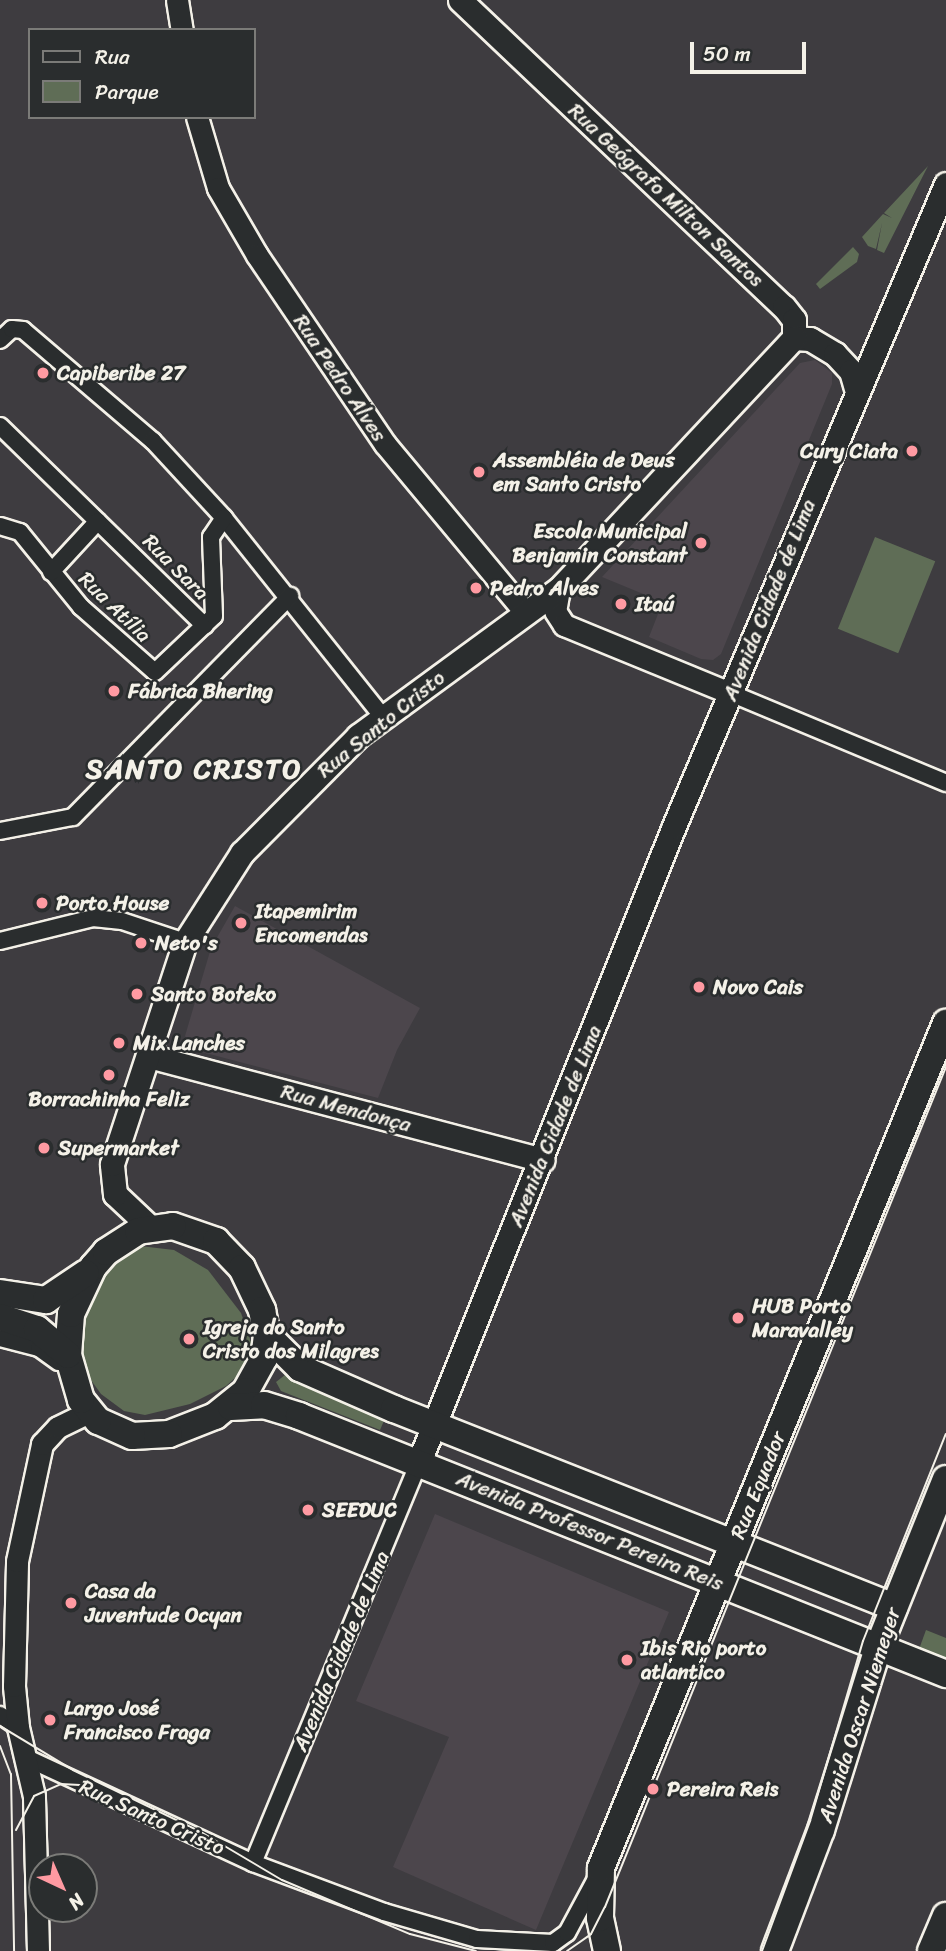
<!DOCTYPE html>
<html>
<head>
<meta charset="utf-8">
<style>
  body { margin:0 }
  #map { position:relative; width:946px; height:1951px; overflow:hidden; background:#3e3c40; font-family:Sriracha,sans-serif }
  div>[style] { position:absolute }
  .built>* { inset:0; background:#4c464c }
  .green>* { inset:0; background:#5f6d56; transform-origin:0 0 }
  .roads { filter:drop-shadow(2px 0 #f4f1e8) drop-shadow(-2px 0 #f4f1e8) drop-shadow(0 2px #f4f1e8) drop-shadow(0 -2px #f4f1e8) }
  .minor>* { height:16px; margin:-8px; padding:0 8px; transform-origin:8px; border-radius:8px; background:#2a2d2e }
  .tertiary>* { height:21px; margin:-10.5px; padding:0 10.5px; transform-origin:10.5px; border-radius:10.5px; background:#2a2d2e }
  .secondary>* { height:23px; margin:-11.5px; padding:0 11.5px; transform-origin:11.5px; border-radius:11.5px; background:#2a2d2e }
  .primary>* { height:26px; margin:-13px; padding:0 13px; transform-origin:13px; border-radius:13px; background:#2a2d2e }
  .tram>* { height:2px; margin:-1px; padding:0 1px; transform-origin:1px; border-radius:1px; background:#f4f1e8 }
  .dots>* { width:19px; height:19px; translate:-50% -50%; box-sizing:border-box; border:4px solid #2a2d2e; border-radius:50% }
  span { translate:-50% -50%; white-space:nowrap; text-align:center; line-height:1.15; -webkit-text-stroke:5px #2a2d2e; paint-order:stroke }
  .street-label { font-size:21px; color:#f4f1e8 }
  .poi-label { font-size:21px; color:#f4f1e8; font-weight:700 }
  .left { translate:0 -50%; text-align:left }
  .right { translate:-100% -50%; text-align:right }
  .district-label { font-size:28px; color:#f4f1e8; font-weight:700; letter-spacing:2px }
  .legend { position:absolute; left:28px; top:28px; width:228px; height:91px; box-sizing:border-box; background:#2a2d2e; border:2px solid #7b7b78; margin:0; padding:9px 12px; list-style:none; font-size:21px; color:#f4f1e8 }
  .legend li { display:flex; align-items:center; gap:14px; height:35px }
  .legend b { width:35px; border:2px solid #7b7b78 }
  .north { position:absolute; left:28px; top:1853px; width:70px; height:70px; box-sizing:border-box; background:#2a2d2e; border:2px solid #7b7b78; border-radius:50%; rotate:136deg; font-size:19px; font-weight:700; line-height:28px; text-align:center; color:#f4f1e8 }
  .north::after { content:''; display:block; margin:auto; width:24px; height:32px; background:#ff9aa2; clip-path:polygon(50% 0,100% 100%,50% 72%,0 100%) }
  .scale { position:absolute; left:690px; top:42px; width:116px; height:32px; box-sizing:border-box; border:4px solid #f4f1e8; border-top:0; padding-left:9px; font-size:21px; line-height:24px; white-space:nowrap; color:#f4f1e8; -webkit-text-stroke:5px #2a2d2e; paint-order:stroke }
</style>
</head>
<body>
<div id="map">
  <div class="built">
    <div style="clip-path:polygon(815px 360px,832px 373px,832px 384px,721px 654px,713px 660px,701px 659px,649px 637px,658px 614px,648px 610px,653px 598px,602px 577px,800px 363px)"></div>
    <div style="clip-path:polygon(235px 906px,420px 1008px,397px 1050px,378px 1098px,194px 1050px,185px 1036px,211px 948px)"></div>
    <div style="clip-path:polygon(435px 1514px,669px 1612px,536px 1930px,393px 1867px,449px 1737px,356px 1701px)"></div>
  </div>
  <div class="green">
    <div style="clip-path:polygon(928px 166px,884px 253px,877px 250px,882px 223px,876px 249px,868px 246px,862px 237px,883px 214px,892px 218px,884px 213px)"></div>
    <div style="clip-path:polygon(853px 247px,859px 254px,857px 262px,820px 289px,816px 284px)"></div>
    <div style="left:875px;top:537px;width:65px;height:99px;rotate:22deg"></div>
    <div style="clip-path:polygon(140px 1246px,174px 1250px,208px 1270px,241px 1313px,252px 1345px,244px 1370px,226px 1386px,190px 1404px,145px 1415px,124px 1411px,101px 1394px,88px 1376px,79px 1344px,85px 1309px,101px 1276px)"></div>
    <div style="clip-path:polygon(285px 1375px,386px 1416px,380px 1430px,281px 1391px,276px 1382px)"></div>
    <div style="clip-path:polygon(926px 1630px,946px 1638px,946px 1663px,918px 1652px)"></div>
  </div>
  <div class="roads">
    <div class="minor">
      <div style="left:0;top:340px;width:16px;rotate:-43deg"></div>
      <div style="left:12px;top:329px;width:11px;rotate:5deg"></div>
      <div style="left:23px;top:330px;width:171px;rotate:40.5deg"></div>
      <div style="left:153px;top:441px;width:105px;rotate:47.3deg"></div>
      <div style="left:224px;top:518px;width:255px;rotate:51.4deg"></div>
      <div style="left:0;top:426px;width:286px;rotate:44.3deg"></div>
      <div style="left:0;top:526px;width:21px;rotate:17deg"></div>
      <div style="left:20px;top:532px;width:97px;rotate:50.9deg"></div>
      <div style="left:81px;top:607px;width:98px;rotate:41.3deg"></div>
      <div style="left:155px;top:672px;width:81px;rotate:-43.5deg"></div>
      <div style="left:214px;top:616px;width:79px;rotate:-92.2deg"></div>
      <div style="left:211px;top:537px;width:23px;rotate:-56deg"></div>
      <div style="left:51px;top:572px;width:69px;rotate:-47.3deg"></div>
      <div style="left:730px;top:693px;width:234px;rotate:22.6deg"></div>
      <div style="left:0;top:831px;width:74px;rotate:-10.9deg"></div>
      <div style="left:73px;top:817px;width:310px;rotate:-45.5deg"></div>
      <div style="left:0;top:941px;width:96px;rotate:-13.9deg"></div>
      <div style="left:93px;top:918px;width:29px;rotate:6deg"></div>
      <div style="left:122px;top:921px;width:66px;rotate:18.4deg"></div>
      <div style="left:0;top:1338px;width:40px;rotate:14.4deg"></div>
      <div style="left:39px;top:1348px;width:24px;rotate:36deg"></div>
      <div style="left:0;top:1715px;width:22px;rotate:34deg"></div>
      <div style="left:27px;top:1758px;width:249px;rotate:24.9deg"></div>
      <div style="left:253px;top:1863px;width:140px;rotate:20.5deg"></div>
      <div style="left:384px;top:1912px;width:97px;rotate:16.2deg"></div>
      <div style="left:477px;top:1939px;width:76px;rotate:3deg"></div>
      <div style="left:553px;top:1943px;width:17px;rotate:-36deg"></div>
      <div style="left:567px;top:1933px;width:61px;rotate:-61.8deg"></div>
      <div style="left:253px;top:1863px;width:434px;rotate:-67.5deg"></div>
    </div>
    <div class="tertiary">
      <div style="left:177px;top:0;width:30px;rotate:81deg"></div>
      <div style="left:197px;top:117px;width:74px;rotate:73.5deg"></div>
      <div style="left:218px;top:188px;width:78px;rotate:59.8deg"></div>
      <div style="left:257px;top:255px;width:228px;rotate:55.9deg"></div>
      <div style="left:385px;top:444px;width:220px;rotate:50.2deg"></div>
      <div style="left:559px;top:589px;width:22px;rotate:100deg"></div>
      <div style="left:555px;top:611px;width:17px;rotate:57deg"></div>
      <div style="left:564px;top:625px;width:179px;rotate:22.3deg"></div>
      <div style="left:38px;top:1951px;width:155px;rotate:-91.5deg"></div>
      <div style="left:34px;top:1796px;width:71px;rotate:-103.1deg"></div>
      <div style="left:18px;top:1727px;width:41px;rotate:-95.6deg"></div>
      <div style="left:14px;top:1686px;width:125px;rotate:-88.6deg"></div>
      <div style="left:17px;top:1561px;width:120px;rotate:-77.9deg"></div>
      <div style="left:42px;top:1444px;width:23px;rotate:-47deg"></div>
      <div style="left:58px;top:1427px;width:34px;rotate:-26deg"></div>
    </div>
    <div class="secondary">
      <div style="left:460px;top:0;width:446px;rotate:43.5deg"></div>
      <div style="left:784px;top:307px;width:16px;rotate:52deg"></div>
      <div style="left:794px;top:320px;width:18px;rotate:90deg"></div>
      <div style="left:794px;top:338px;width:16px;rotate:4deg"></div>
      <div style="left:810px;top:339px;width:29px;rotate:31deg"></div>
      <div style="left:835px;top:354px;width:23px;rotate:47deg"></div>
      <div style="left:851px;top:371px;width:18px;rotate:74deg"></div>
      <div style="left:149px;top:1056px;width:407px;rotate:14.8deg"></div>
      <div style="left:150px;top:1227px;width:48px;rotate:-136.7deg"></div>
      <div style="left:115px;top:1194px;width:30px;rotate:-96deg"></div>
      <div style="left:112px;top:1164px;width:234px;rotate:-71.8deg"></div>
      <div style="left:185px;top:942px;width:106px;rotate:-57.4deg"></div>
      <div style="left:242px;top:853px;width:165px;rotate:-45.2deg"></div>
      <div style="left:358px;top:736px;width:249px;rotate:-36.2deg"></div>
      <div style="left:559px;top:589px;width:344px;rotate:-46.9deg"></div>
      <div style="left:419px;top:1462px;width:685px;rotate:-68.15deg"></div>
      <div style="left:674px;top:826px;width:697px;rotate:-67.04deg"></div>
    </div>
    <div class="primary">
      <div style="left:173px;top:1226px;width:46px;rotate:19.2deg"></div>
      <div style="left:216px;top:1241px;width:37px;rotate:46deg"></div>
      <div style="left:242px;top:1268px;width:47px;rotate:64.5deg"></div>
      <div style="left:262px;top:1310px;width:25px;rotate:79deg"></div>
      <div style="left:267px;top:1335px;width:23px;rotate:97deg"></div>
      <div style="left:264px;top:1358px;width:38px;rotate:119deg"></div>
      <div style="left:246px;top:1391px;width:40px;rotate:141deg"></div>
      <div style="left:215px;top:1416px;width:49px;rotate:158.6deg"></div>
      <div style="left:169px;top:1434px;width:37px;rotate:177deg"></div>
      <div style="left:132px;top:1436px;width:37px;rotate:-156deg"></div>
      <div style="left:98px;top:1421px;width:27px;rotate:-129deg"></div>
      <div style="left:81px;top:1400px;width:47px;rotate:-106.1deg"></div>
      <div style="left:68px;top:1355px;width:41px;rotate:-85.8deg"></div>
      <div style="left:71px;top:1314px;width:52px;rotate:-64.9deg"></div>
      <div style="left:93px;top:1267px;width:20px;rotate:-49deg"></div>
      <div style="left:106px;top:1252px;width:38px;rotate:-33deg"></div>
      <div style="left:138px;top:1231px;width:35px;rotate:-8deg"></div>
      <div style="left:0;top:1293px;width:47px;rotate:8.7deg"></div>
      <div style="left:46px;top:1300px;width:48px;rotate:-34deg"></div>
      <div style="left:0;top:1317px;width:39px;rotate:18deg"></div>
      <div style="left:37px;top:1329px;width:40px;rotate:40deg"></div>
      <div style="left:267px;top:1335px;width:47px;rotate:45deg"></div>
      <div style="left:300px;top:1368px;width:103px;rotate:23.6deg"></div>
      <div style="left:394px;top:1409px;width:538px;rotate:21.6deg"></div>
      <div style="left:231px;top:1407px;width:33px;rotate:-3deg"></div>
      <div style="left:264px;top:1405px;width:37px;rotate:17deg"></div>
      <div style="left:299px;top:1416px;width:697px;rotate:21.74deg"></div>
      <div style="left:607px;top:1951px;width:34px;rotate:-102deg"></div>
      <div style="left:600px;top:1918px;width:50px;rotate:-88.9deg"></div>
      <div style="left:601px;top:1868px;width:913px;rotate:-67.79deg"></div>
      <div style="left:775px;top:1951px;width:129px;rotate:-69.2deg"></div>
      <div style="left:821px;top:1830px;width:191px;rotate:-72.6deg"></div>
      <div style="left:878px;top:1648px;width:182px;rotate:-68.1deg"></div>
      <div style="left:931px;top:1951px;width:38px;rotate:-67deg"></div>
    </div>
  </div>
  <div class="tram">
    <div style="left:0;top:1726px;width:85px;rotate:31.1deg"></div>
    <div style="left:73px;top:1770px;width:142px;rotate:25.8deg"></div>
    <div style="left:201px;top:1832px;width:94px;rotate:30.7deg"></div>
    <div style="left:282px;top:1880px;width:139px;rotate:22.9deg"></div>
    <div style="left:410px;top:1934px;width:68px;rotate:14.4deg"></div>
    <div style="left:0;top:1746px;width:30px;rotate:69deg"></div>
    <div style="left:11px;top:1774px;width:177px;rotate:89deg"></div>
    <div style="left:16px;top:1830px;width:38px;rotate:-62deg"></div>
    <div style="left:34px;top:1796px;width:30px;rotate:-24deg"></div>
    <div style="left:61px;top:1784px;width:33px;rotate:3deg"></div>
    <div style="left:567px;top:1951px;width:29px;rotate:-35deg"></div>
    <div style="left:591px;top:1934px;width:30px;rotate:-63deg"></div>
    <div style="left:605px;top:1907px;width:907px;rotate:-67.91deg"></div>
    <div style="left:762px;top:1951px;width:139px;rotate:-69.7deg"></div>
    <div style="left:810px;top:1821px;width:188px;rotate:-73.6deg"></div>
    <div style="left:863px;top:1641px;width:223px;rotate:-68.2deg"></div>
  </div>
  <div class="dots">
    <div style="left:43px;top:373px;background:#ff9aa2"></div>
    <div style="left:912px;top:451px;background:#ff9aa2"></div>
    <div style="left:479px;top:472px;background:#ff9aa2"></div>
    <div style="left:701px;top:543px;background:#ff9aa2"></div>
    <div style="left:476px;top:588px;background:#ff9aa2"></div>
    <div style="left:621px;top:604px;background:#ff9aa2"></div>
    <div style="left:114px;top:691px;background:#ff9aa2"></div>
    <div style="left:42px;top:903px;background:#ff9aa2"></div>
    <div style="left:241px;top:923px;background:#ff9aa2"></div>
    <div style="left:141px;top:943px;background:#ff9aa2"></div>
    <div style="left:699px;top:987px;background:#ff9aa2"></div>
    <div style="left:137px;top:994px;background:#ff9aa2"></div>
    <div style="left:119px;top:1043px;background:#ff9aa2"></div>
    <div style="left:109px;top:1075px;background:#ff9aa2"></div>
    <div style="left:44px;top:1148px;background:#ff9aa2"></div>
    <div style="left:738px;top:1318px;background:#ff9aa2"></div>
    <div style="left:189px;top:1339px;background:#ff9aa2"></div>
    <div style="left:308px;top:1510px;background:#ff9aa2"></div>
    <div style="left:71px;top:1603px;background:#ff9aa2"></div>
    <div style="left:627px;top:1660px;background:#ff9aa2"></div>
    <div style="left:50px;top:1720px;background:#ff9aa2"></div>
    <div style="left:653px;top:1789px;background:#ff9aa2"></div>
  </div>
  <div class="street-label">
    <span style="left:666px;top:195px;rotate:43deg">Rua Geógrafo Milton Santos</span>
    <span style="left:340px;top:378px;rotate:56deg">Rua Pedro Alves</span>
    <span style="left:176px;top:567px;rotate:45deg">Rua Sara</span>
    <span style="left:769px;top:600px;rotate:-68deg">Avenida Cidade de Lima</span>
    <span style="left:115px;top:607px;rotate:44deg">Rua Atília</span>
    <span style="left:381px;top:724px;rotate:-39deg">Rua Santo Cristo</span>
    <span style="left:346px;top:1108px;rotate:15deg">Rua Mendonça</span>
    <span style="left:555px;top:1126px;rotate:-68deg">Avenida Cidade de Lima</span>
    <span style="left:758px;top:1485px;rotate:-68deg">Rua Equador</span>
    <span style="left:590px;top:1531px;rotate:22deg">Avenida Professor Pereira Reis</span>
    <span style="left:341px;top:1651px;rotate:-67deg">Avenida Cidade de Lima</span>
    <span style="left:859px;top:1715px;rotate:-72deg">Avenida Oscar Niemeyer</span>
    <span style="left:152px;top:1817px;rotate:24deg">Rua Santo Cristo</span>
  </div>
  <div class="poi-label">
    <span class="left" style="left:57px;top:373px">Capiberibe 27</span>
    <span class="right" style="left:898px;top:451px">Cury Ciata</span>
    <span class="left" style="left:493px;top:472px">Assembléia de Deus<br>em Santo Cristo</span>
    <span class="right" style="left:687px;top:543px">Escola Municipal<br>Benjamin Constant</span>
    <span class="left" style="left:490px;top:588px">Pedro Alves</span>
    <span class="left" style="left:635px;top:604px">Itaú</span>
    <span class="left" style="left:128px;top:691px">Fábrica Bhering</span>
    <span class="left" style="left:56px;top:903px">Porto House</span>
    <span class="left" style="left:255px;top:923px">Itapemirim<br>Encomendas</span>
    <span class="left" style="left:155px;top:943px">Neto's</span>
    <span class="left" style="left:713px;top:987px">Novo Cais</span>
    <span class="left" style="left:151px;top:994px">Santo Boteko</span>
    <span class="left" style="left:133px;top:1043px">Mix Lanches</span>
    <span style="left:109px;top:1099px">Borrachinha Feliz</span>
    <span class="left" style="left:58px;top:1148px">Supermarket</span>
    <span class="left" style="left:752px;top:1318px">HUB Porto<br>Maravalley</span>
    <span class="left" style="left:203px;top:1339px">Igreja do Santo<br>Cristo dos Milagres</span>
    <span class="left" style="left:322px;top:1510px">SEEDUC</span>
    <span class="left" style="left:85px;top:1603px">Casa da<br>Juventude Ocyan</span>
    <span class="left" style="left:641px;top:1660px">Ibis Rio porto<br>atlantico</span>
    <span class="left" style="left:64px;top:1720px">Largo José<br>Francisco Fraga</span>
    <span class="left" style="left:667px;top:1789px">Pereira Reis</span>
  </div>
  <div class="district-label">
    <span style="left:194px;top:769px">SANTO CRISTO</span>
  </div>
  <ul class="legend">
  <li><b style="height:9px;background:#2a2d2e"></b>Rua</li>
  <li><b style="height:19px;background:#5f6d56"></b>Parque</li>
  </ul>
  <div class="north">N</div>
  <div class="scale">50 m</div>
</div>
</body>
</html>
